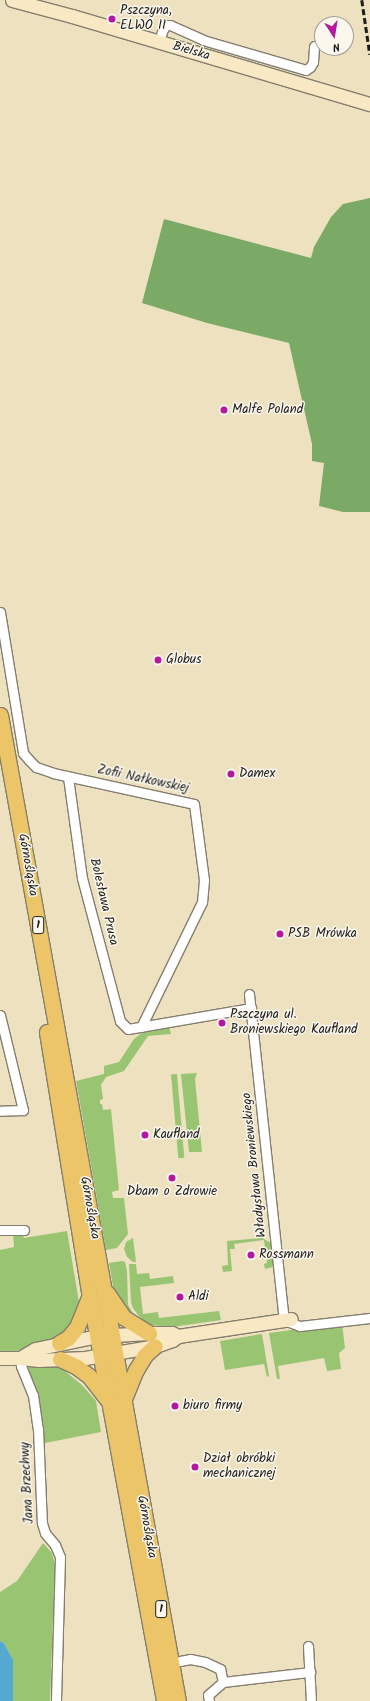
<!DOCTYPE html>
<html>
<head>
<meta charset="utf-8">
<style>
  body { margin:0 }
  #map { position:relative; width:370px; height:1701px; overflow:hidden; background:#ede1c0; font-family:Kalam,sans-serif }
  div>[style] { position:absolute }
  .green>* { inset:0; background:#99c573; transform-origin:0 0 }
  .forest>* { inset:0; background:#7aaa65 }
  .water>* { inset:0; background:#53a9cf }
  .roads { filter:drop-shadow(1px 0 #847e6e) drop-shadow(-1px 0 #847e6e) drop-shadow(0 1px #847e6e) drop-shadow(0 -1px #847e6e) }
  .street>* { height:9px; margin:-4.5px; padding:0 4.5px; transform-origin:4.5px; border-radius:4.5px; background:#fff }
  .secondary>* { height:13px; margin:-6.5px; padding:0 6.5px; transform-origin:6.5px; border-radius:6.5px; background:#f8e8c3 }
  .primary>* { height:15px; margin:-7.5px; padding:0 7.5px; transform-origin:7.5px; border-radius:7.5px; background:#edc569 }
  .rail>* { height:2.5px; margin-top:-1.25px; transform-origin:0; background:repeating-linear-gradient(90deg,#1c1c1c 0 6px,transparent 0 9px) }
  .dots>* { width:11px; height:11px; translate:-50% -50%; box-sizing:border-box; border:2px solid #fbf7ec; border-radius:50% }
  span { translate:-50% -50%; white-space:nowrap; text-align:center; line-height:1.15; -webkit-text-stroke:3px #fbf7ec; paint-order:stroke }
  .shield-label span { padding:1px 3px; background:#fbf7ec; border:1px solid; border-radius:3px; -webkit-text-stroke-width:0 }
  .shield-label { font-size:12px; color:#1c1c1c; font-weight:700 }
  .poi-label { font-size:13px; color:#1c1c1c }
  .left { translate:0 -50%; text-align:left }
  .street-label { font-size:13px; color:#1c1c1c }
  .north { position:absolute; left:314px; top:16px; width:40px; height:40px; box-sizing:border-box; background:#fbf7ec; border:1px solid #a29f99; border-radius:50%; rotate:168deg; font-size:11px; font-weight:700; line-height:16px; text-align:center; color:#1c1c1c }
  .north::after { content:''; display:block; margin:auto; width:14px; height:18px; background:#b5179e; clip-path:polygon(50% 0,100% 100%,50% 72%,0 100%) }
</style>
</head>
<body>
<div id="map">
  <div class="green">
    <div style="clip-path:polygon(169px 1026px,171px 1034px,148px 1036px,124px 1071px,106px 1077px,101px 1085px,103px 1099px,100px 1100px,100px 1104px,102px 1104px,103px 1110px,111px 1109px,119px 1190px,112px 1192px,113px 1198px,124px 1198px,128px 1234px,117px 1248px,106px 1250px,76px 1081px,104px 1074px,104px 1066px,119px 1062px,134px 1039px,145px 1030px)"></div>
    <div style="clip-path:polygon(197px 1073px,195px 1079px,202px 1152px,189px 1152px,181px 1074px)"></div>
    <div style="left:177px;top:1074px;width:84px;height:6px;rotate:85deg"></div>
    <div style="clip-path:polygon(67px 1231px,79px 1302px,79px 1311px,70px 1327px,55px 1339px,13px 1352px,0 1352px,0 1250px,14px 1247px,13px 1233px,22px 1234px,24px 1238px)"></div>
    <div style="clip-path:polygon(133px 1238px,136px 1262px,133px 1262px,127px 1257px,124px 1249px,126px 1242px)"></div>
    <div style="clip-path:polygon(262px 1238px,271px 1243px,273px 1267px,265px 1269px,264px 1264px,267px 1263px,264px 1240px,234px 1244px,235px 1249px,230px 1249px,232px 1271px,223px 1272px,222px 1266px,228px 1265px,227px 1241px)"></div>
    <div style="clip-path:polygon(122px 1261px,125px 1262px,127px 1271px,128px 1305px,134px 1315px,130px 1318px,114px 1292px,109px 1263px)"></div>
    <div style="clip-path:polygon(129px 1264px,136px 1264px,137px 1274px,149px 1273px,150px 1279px,173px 1276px,174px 1283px,140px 1287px,143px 1314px,158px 1312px,159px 1318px,219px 1311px,221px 1320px,172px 1327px,149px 1325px,138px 1315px,133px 1308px,131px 1302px)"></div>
    <div style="clip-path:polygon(342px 1323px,345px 1348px,339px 1353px,341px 1369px,327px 1371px,324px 1358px,278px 1366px,280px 1379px,277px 1379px,269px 1333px)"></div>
    <div style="clip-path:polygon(262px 1334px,269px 1376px,267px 1377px,264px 1364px,225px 1370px,220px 1341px)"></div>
    <div style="clip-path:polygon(26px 1367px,60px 1367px,82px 1385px,96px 1401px,101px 1432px,45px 1443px,39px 1409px)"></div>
    <div style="clip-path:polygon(43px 1543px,52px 1553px,55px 1565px,50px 1701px,13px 1701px,13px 1660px,4px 1643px,0 1641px,0 1592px,17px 1581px)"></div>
  </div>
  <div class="forest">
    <div style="clip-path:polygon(370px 198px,370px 512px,343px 512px,319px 506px,324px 463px,312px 461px,312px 444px,289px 343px,207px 323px,142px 303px,164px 219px,311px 258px,314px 247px,331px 217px,343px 204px)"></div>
  </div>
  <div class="water">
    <div style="clip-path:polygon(0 1641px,4px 1643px,13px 1660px,13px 1701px,0 1701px)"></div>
  </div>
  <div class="roads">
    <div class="street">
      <div style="left:158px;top:43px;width:15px;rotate:-70deg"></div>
      <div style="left:163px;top:29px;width:5px;rotate:-53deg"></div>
      <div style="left:166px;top:25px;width:4px"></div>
      <div style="left:170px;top:25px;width:36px;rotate:24deg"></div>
      <div style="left:203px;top:40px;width:107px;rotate:16.2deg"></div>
      <div style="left:306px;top:70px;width:5px;rotate:-37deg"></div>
      <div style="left:310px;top:67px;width:6px;rotate:-59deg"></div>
      <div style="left:313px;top:62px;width:16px;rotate:-86deg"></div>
      <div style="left:0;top:612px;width:143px;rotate:80.7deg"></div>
      <div style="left:23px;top:753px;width:9px;rotate:49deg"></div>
      <div style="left:29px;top:760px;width:10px;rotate:45deg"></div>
      <div style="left:36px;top:767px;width:18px;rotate:19deg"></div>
      <div style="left:53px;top:773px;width:144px;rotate:12.4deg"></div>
      <div style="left:194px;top:804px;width:77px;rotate:82.5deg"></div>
      <div style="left:204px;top:880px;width:22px;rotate:95deg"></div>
      <div style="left:202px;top:902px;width:139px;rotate:116deg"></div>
      <div style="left:68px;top:777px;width:102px;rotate:82.1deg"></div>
      <div style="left:82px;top:878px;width:148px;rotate:75.1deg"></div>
      <div style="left:120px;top:1021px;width:11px;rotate:45deg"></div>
      <div style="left:128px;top:1029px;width:125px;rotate:-9.7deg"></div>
      <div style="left:249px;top:994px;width:328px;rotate:83.9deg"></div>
      <div style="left:284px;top:1320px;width:17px;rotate:21deg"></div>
      <div style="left:300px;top:1326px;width:70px;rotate:-6.5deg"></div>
      <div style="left:0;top:1015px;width:98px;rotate:76.4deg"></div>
      <div style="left:23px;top:1110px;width:23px;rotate:178deg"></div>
      <div style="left:0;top:1230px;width:24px"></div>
      <div style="left:20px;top:1358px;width:8px;rotate:83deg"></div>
      <div style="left:21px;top:1366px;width:31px;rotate:68deg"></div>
      <div style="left:33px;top:1395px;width:34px;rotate:82deg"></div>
      <div style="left:38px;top:1429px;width:94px;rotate:87.6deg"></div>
      <div style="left:42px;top:1523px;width:10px;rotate:73deg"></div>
      <div style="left:45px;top:1533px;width:16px;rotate:50deg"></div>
      <div style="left:55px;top:1545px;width:13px;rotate:67deg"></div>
      <div style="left:60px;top:1557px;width:144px;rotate:91.6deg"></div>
      <div style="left:308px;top:1646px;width:55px;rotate:86.9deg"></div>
      <div style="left:180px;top:1661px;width:10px;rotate:-11deg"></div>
      <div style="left:190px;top:1659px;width:15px;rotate:11deg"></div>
      <div style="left:205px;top:1662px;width:17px;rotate:25deg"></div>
      <div style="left:220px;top:1669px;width:13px;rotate:77deg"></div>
      <div style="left:209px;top:1701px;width:6px;rotate:-99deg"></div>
      <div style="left:208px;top:1695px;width:20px;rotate:-41deg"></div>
      <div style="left:223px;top:1682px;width:88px;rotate:-6.6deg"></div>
    </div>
    <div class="secondary">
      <div style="left:12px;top:0;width:62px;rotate:14.9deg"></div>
      <div style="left:72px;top:16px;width:311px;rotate:16.5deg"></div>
      <div style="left:0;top:1358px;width:20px"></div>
      <div style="left:20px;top:1358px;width:19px;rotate:6deg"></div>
      <div style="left:39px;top:1360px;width:46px;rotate:-2.5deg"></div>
      <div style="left:85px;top:1358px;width:71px;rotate:-9.7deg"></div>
      <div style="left:155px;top:1346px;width:18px;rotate:-19deg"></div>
      <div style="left:172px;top:1340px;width:7px;rotate:-34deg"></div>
      <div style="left:178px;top:1336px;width:114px;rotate:-8.6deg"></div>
      <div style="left:20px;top:1358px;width:17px;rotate:-31deg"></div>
      <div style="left:35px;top:1349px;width:63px;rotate:-11.8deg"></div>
      <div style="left:97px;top:1336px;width:52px;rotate:-3.3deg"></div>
      <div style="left:149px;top:1333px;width:23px"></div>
      <div style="left:172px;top:1333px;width:7px;rotate:27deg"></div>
    </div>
    <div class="primary">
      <div style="left:0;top:715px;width:1002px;rotate:79.77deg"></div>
      <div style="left:47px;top:1032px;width:268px;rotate:80.8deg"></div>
      <div style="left:90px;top:1297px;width:411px;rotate:79.6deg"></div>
      <div style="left:107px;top:1293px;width:29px;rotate:56deg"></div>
      <div style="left:123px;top:1317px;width:31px;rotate:32deg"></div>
      <div style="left:59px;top:1343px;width:10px;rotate:-29deg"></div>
      <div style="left:68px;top:1338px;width:14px;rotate:-51deg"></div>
      <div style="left:77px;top:1327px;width:31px;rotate:-68deg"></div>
      <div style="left:60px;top:1359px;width:19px;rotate:25deg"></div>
      <div style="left:77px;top:1367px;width:15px;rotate:37deg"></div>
      <div style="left:89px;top:1376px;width:29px;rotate:52deg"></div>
      <div style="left:124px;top:1399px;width:31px;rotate:-68deg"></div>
      <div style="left:136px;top:1370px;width:17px;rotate:-59deg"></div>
      <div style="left:145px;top:1355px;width:13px;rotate:-42deg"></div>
    </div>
  </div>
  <div class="rail">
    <div style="left:362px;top:0;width:55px;rotate:81.6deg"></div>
  </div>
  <div class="dots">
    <div style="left:112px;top:19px;background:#b5179e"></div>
    <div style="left:224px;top:410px;background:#b5179e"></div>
    <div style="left:158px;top:660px;background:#b5179e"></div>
    <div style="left:231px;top:774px;background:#b5179e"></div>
    <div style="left:280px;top:934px;background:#b5179e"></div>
    <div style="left:222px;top:1023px;background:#b5179e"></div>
    <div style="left:145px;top:1135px;background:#b5179e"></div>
    <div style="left:172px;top:1178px;background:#b5179e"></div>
    <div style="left:251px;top:1255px;background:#b5179e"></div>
    <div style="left:180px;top:1297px;background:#b5179e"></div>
    <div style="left:175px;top:1406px;background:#b5179e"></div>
    <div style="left:195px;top:1467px;background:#b5179e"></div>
  </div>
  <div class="shield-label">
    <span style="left:38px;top:925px">1</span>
    <span style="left:161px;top:1609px">1</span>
  </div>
  <div class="poi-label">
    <span class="left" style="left:120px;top:19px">Pszczyna,<br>ELWO II</span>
    <span class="left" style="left:232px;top:410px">Malfe Poland</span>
    <span class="left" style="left:166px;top:660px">Globus</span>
    <span class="left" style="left:239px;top:774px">Damex</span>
    <span class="left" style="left:288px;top:934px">PSB Mrówka</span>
    <span class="left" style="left:230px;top:1023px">Pszczyna ul.<br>Broniewskiego Kaufland</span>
    <span class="left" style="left:153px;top:1135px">Kaufland</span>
    <span style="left:172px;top:1192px">Dbam o Zdrowie</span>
    <span class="left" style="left:259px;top:1255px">Rossmann</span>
    <span class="left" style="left:188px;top:1297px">Aldi</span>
    <span class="left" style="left:183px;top:1406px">biuro firmy</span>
    <span class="left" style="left:203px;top:1467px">Dział obróbki<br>mechanicznej</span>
  </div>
  <div class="street-label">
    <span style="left:191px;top:52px;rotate:16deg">Bielska</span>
    <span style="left:143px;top:780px;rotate:12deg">Zofii Nałkowskiej</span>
    <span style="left:27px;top:865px;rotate:80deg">Górnośląska</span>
    <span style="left:103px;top:902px;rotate:77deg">Bolesława Prusa</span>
    <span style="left:255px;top:1165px;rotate:-96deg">Władysława Broniewskiego</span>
    <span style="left:89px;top:1208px;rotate:80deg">Górnośląska</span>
    <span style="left:28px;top:1483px;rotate:-93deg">Jana Brzechwy</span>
    <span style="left:146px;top:1527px;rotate:80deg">Górnośląska</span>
  </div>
  <div class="north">N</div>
</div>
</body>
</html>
